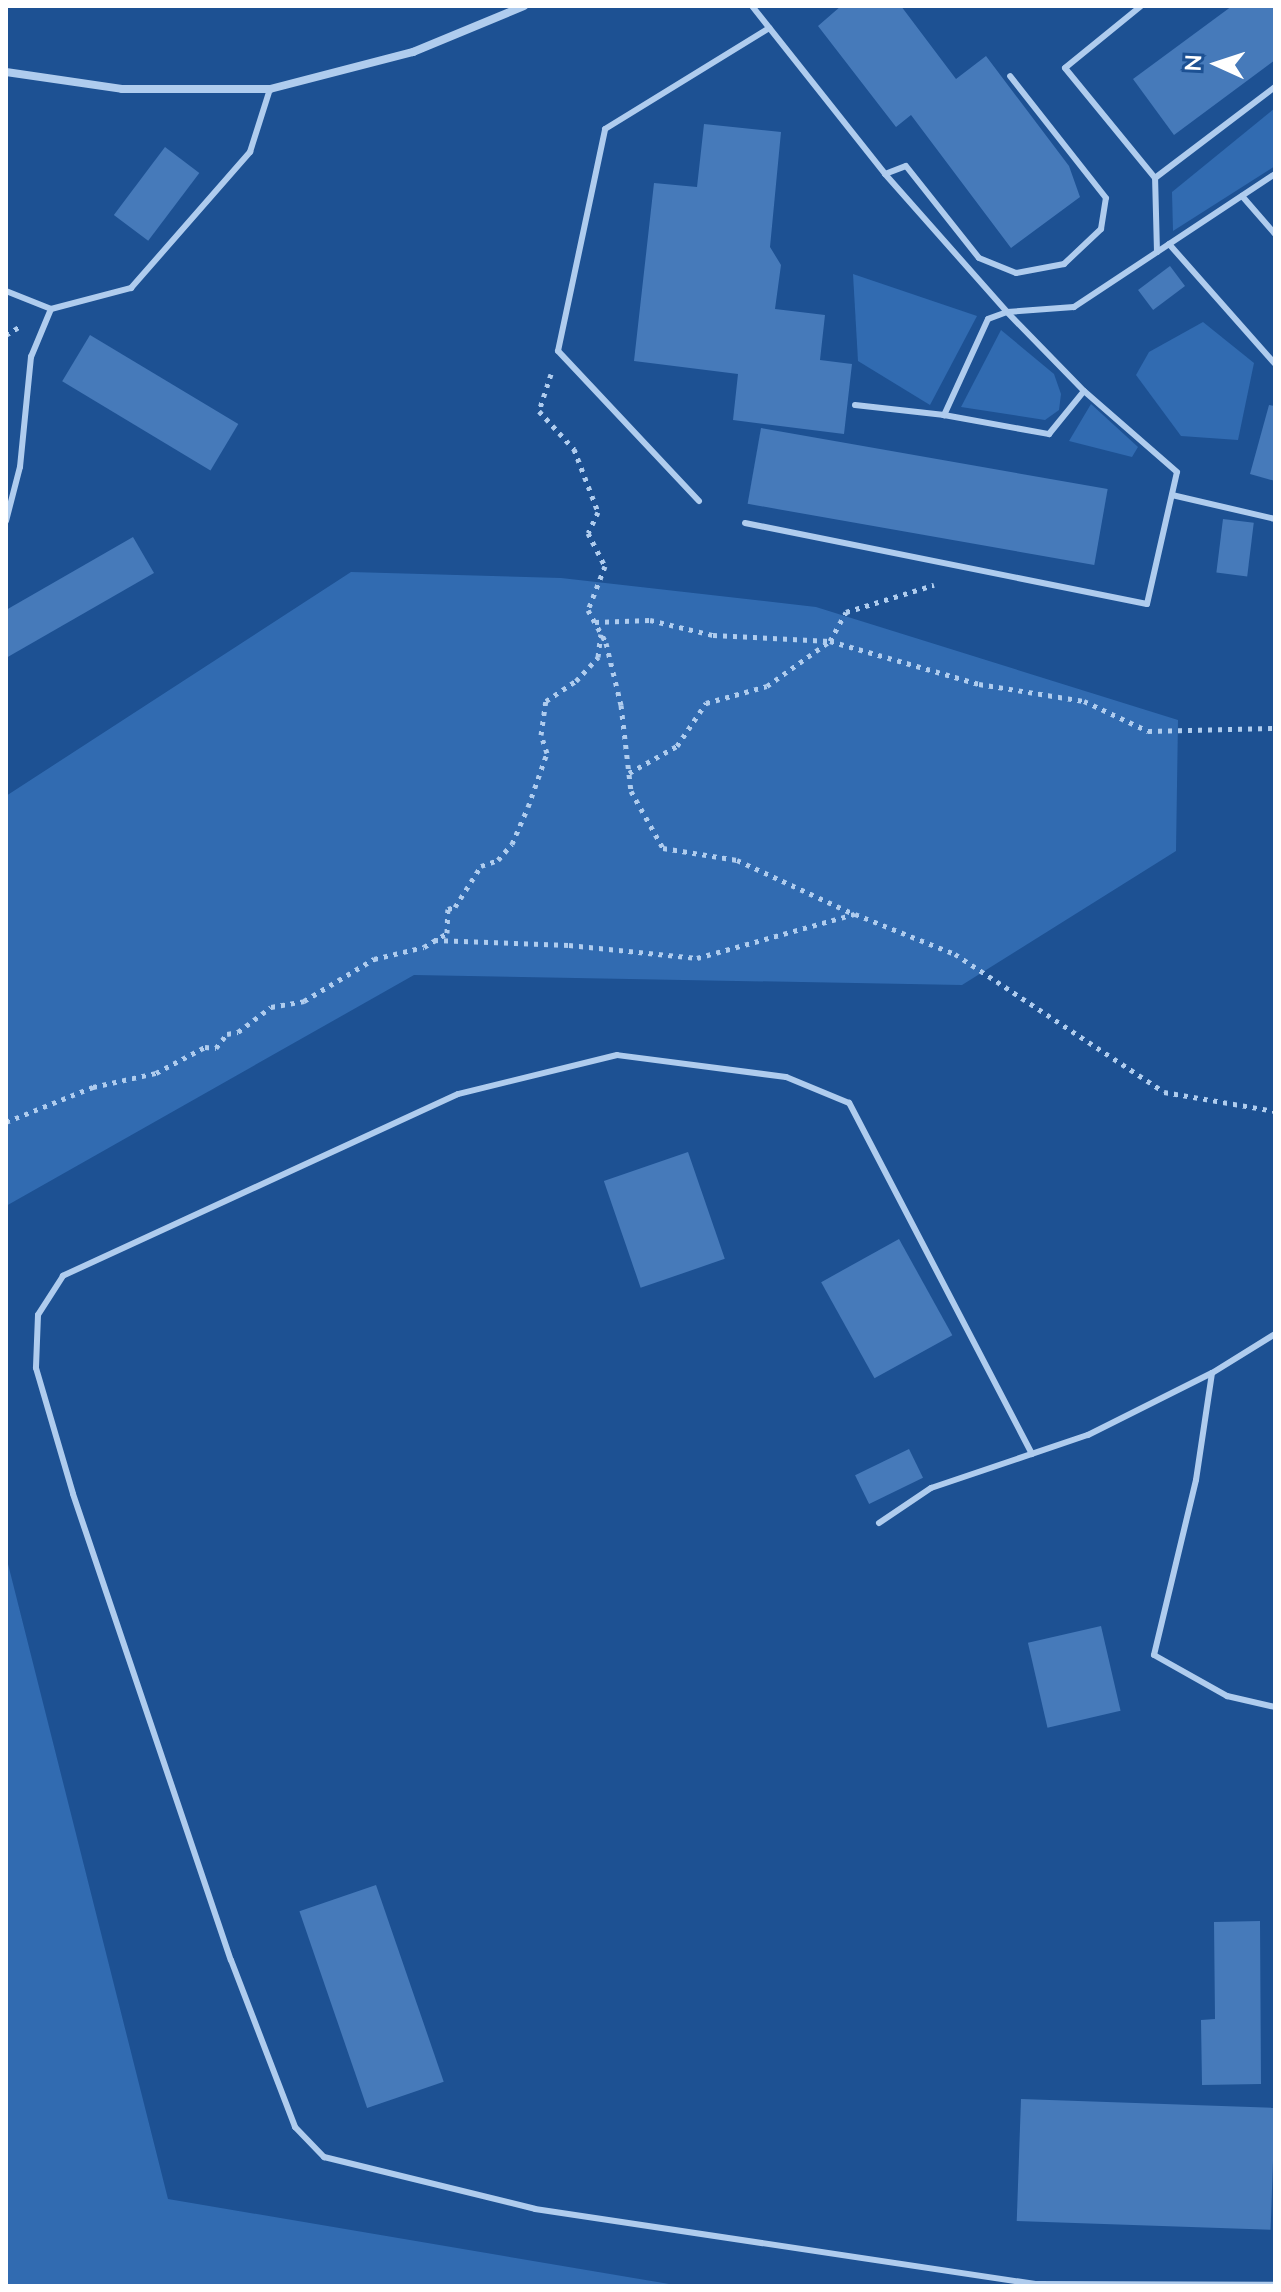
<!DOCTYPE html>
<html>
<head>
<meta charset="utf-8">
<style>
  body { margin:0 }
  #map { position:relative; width:1281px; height:2292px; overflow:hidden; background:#1d5193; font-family:Lato,sans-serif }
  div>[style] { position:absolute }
  .green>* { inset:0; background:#316bb1 }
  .building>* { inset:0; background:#467aba; transform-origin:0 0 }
  .path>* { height:5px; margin-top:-2.5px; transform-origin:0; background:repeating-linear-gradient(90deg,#afccee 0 4px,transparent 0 10px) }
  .service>* { height:6px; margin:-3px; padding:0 3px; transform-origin:3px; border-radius:3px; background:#afccee }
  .minor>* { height:8px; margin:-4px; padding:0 4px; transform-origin:4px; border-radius:4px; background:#afccee }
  span { translate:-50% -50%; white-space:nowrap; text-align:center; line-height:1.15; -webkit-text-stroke:6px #1d5193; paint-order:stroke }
  .frame { position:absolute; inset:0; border:8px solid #fff; pointer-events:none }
  .north { position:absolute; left:1177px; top:24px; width:80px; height:80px; -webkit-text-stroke:6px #1d5193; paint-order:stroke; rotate:273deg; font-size:22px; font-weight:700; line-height:32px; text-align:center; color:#fff }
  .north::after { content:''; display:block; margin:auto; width:28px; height:36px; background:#fff; clip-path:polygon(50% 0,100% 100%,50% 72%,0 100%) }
</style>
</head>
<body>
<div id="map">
  <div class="green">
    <div style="clip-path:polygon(1275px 108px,1275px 166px,1173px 231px,1172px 192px)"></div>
    <div style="clip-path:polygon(853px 274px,977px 316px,930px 405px,858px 361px)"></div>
    <div style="clip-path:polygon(1203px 322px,1254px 363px,1238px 440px,1181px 436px,1136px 375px,1149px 352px)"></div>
    <div style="clip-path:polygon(1001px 330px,1054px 374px,1061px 394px,1059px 410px,1045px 420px,961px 407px)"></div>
    <div style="clip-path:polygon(1091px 404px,1138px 447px,1132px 457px,1069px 441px)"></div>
    <div style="clip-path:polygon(351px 572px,561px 578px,816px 607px,1178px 720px,1176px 851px,962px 985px,414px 975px,6px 1206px,6px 796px)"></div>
    <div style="clip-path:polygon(6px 1556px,168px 2199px,681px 2286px,6px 2286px)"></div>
  </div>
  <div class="building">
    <div style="clip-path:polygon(841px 6px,901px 6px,956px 79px,986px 56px,1069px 166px,1080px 197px,1011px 248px,911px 115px,896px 127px,818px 26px)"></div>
    <div style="clip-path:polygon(1232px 6px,1275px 6px,1275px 60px,1174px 135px,1133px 79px)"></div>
    <div style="clip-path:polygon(704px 124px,781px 132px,770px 247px,781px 265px,775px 309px,825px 315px,820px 360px,852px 364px,844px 434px,733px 420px,738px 374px,634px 361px,654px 183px,697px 187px)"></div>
    <div style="left:165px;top:147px;width:43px;height:85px;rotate:37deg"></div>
    <div style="left:1170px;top:266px;width:25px;height:40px;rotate:53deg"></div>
    <div style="left:90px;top:335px;width:173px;height:54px;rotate:31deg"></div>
    <div style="clip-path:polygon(1269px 405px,1275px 406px,1275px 481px,1250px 474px)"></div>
    <div style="left:761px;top:428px;width:352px;height:77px;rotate:10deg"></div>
    <div style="left:1223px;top:519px;width:31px;height:54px;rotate:7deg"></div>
    <div style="clip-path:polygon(133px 537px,154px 573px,6px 658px,6px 610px)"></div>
    <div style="left:688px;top:1152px;width:113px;height:89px;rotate:71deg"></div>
    <div style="left:899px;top:1239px;width:110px;height:89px;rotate:61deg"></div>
    <div style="left:909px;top:1449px;width:32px;height:60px;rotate:64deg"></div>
    <div style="left:1101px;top:1626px;width:87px;height:75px;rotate:77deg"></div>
    <div style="left:376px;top:1885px;width:208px;height:81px;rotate:71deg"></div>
    <div style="clip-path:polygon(1260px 1921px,1261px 2084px,1202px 2085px,1201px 2020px,1215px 2019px,1214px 1922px)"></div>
    <div style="left:1021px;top:2099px;width:254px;height:122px;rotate:2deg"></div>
  </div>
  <div class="path">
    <div style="left:6px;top:335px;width:15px;rotate:-32deg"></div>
    <div style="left:551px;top:374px;width:39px;rotate:108deg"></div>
    <div style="left:539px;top:411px;width:52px;rotate:47.4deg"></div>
    <div style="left:574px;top:449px;width:67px;rotate:69.1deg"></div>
    <div style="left:598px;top:512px;width:23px;rotate:115deg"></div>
    <div style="left:588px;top:533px;width:37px;rotate:63deg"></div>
    <div style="left:605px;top:566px;width:47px;rotate:111.1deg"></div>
    <div style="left:588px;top:610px;width:38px;rotate:61deg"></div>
    <div style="left:606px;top:643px;width:64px;rotate:76.4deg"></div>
    <div style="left:621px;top:705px;width:87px;rotate:83.4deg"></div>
    <div style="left:631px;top:791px;width:65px;rotate:60.7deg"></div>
    <div style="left:663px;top:848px;width:75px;rotate:9.2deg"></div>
    <div style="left:737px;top:860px;width:129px;rotate:24.8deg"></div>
    <div style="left:595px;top:622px;width:55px;rotate:-2.1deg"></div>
    <div style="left:650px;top:620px;width:65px;rotate:13.4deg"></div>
    <div style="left:713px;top:635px;width:117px;rotate:2.9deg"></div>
    <div style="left:830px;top:641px;width:33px;rotate:-61deg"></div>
    <div style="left:846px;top:612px;width:92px;rotate:-17.1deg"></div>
    <div style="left:629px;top:773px;width:55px;rotate:-29.4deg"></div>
    <div style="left:677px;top:746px;width:52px;rotate:-56deg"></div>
    <div style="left:706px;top:703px;width:63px;rotate:-15.6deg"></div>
    <div style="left:767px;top:686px;width:77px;rotate:-35.5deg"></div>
    <div style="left:830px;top:641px;width:155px;rotate:16.1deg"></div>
    <div style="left:979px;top:684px;width:106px;rotate:9.2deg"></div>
    <div style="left:1084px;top:701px;width:71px;rotate:25.1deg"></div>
    <div style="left:1148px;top:731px;width:127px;rotate:-1.4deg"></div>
    <div style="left:434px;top:940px;width:135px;rotate:2.1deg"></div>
    <div style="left:569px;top:945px;width:129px;rotate:5.8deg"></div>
    <div style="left:697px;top:958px;width:164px;rotate:-15.6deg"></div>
    <div style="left:855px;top:914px;width:108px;rotate:21.8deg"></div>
    <div style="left:955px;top:954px;width:250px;rotate:33.4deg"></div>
    <div style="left:1164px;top:1092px;width:113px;rotate:9.7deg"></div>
    <div style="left:6px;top:1122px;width:94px;rotate:-21.9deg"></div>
    <div style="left:93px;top:1087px;width:65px;rotate:-12.5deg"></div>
    <div style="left:156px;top:1073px;width:55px;rotate:-28deg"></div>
    <div style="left:205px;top:1047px;width:11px;rotate:5deg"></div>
    <div style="left:216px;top:1048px;width:18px;rotate:-52deg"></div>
    <div style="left:227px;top:1034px;width:11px;rotate:-10deg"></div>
    <div style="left:238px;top:1032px;width:41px;rotate:-37.1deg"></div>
    <div style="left:271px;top:1007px;width:34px;rotate:-10deg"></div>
    <div style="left:304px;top:1001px;width:82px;rotate:-31deg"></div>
    <div style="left:374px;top:959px;width:51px;rotate:-13.5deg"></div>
    <div style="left:424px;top:947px;width:27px;rotate:-31deg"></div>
    <div style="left:447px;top:933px;width:24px;rotate:-88deg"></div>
    <div style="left:448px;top:909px;width:7px;rotate:-16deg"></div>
    <div style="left:455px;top:907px;width:49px;rotate:-57.6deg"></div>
    <div style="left:481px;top:866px;width:18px;rotate:-19deg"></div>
    <div style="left:498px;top:860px;width:21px;rotate:-49deg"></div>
    <div style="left:512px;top:844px;width:40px;rotate:-66.6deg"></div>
    <div style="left:528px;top:807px;width:57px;rotate:-70.6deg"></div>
    <div style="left:547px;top:753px;width:19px;rotate:-108deg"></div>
    <div style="left:541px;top:735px;width:34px;rotate:-82deg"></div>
    <div style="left:546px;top:701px;width:36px;rotate:-34deg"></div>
    <div style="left:576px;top:681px;width:33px;rotate:-47deg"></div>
    <div style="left:598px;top:657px;width:23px;rotate:-83deg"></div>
  </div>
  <div class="service">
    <div style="left:752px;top:6px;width:214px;rotate:51.6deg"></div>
    <div style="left:885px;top:174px;width:184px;rotate:48.5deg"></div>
    <div style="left:1007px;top:312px;width:67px;rotate:-4.3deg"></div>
    <div style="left:1074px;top:307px;width:241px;rotate:-33.5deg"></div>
    <div style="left:1141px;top:6px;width:98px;rotate:140.8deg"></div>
    <div style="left:1065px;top:68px;width:142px;rotate:50.7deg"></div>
    <div style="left:885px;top:174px;width:22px;rotate:-21deg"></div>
    <div style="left:906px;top:166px;width:117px;rotate:51.6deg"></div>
    <div style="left:979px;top:258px;width:40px;rotate:22deg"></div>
    <div style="left:1016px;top:273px;width:49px;rotate:-10.6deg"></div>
    <div style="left:1064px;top:264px;width:51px;rotate:-43.4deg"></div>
    <div style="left:1101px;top:229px;width:31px;rotate:-81deg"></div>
    <div style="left:1106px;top:198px;width:155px;rotate:-128.2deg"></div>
    <div style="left:1242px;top:196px;width:50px;rotate:49deg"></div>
    <div style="left:1169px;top:244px;width:160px;rotate:48.5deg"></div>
    <div style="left:1157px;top:252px;width:74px;rotate:-91.5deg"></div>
    <div style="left:1155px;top:178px;width:151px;rotate:-37.2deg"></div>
    <div style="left:6px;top:291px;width:48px;rotate:21.8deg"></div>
    <div style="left:855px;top:405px;width:90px;rotate:6.4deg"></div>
    <div style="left:1172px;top:495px;width:106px;rotate:13.1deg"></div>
    <div style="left:699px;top:501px;width:206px;rotate:-133.2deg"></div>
    <div style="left:558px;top:351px;width:227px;rotate:-78deg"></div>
    <div style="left:605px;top:129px;width:193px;rotate:-31.6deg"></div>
    <div style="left:6px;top:521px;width:56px;rotate:-75.5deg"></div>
    <div style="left:20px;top:467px;width:111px;rotate:-84.3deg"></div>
    <div style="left:31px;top:357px;width:52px;rotate:-67.4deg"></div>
    <div style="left:51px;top:309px;width:83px;rotate:-14.7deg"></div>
    <div style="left:131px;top:288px;width:181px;rotate:-48.8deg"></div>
    <div style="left:250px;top:152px;width:66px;rotate:-72.4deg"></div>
    <div style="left:745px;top:523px;width:410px;rotate:11.4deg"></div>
    <div style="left:1147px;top:604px;width:135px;rotate:-77.2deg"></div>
    <div style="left:1177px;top:472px;width:123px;rotate:-138.9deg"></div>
    <div style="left:1084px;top:391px;width:110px;rotate:-134.3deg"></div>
    <div style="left:1007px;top:312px;width:20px;rotate:160deg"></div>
    <div style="left:988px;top:319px;width:106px;rotate:114.6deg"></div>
    <div style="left:944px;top:415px;width:107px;rotate:10.3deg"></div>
    <div style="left:1049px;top:434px;width:55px;rotate:-50.9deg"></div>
    <div style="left:1275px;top:1334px;width:74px;rotate:148.2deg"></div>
    <div style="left:1212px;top:1373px;width:108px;rotate:98.5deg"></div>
    <div style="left:1196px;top:1480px;width:180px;rotate:103.5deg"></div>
    <div style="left:1154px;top:1655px;width:84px;rotate:29.3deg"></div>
    <div style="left:1227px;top:1696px;width:49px;rotate:12.9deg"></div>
    <div style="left:1032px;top:1454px;width:396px;rotate:-117.5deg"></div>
    <div style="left:849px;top:1103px;width:68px;rotate:-157.6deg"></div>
    <div style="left:786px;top:1077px;width:170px;rotate:-172.6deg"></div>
    <div style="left:617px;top:1055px;width:164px;rotate:166.2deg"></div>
    <div style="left:458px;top:1094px;width:435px;rotate:155.3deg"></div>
    <div style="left:63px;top:1276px;width:46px;rotate:122.7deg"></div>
    <div style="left:38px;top:1315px;width:53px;rotate:92.2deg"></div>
    <div style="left:36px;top:1368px;width:131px;rotate:73.6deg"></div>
    <div style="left:73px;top:1494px;width:492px;rotate:71.3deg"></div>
    <div style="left:231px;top:1960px;width:179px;rotate:69deg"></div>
    <div style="left:295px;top:2127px;width:42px;rotate:46deg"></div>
    <div style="left:324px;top:2157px;width:217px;rotate:13.8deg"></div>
    <div style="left:535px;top:2209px;width:506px;rotate:8.53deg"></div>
    <div style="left:1035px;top:2284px;width:240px;rotate:0.2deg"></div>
    <div style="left:879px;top:1523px;width:63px;rotate:-33.9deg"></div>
    <div style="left:931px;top:1488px;width:166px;rotate:-18.7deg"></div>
    <div style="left:1088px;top:1435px;width:139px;rotate:-26.6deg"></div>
  </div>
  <div class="minor">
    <div style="left:6px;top:72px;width:117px;rotate:8.3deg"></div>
    <div style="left:122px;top:89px;width:148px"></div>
    <div style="left:270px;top:89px;width:148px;rotate:-14.5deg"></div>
    <div style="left:413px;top:52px;width:120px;rotate:-22.5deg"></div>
  </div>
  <div class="frame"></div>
  <div class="north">N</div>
</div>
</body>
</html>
